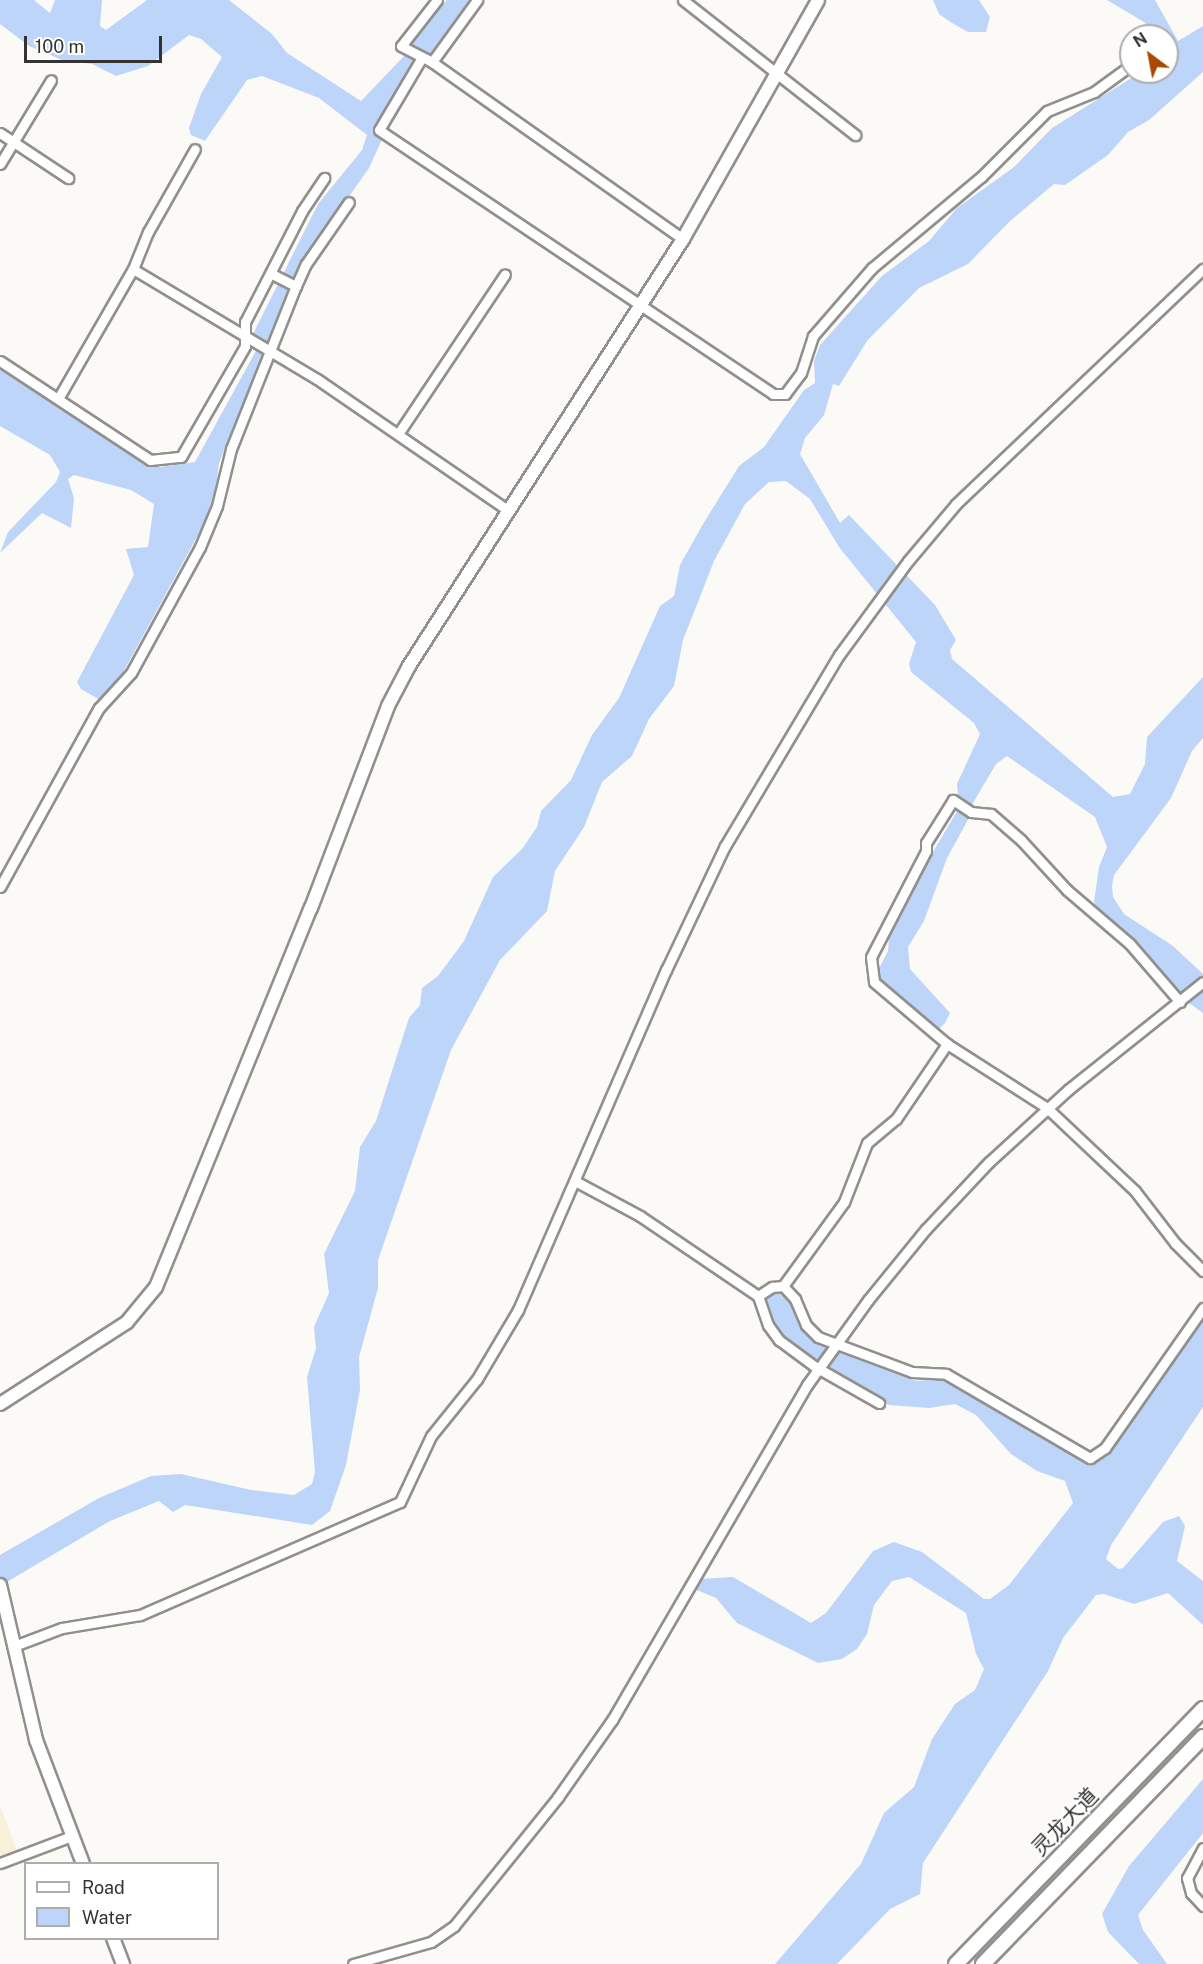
<!DOCTYPE html>
<html>
<head>
<meta charset="utf-8">
<style>
  body { margin:0 }
  #map { position:relative; width:1203px; height:1964px; overflow:hidden; background:#fcfaf7; font-family:"Public Sans","Noto Sans SC",sans-serif }
  div>[style] { position:absolute }
  .education>* { inset:0; background:#f9f0da }
  .water>* { inset:0; background:#bdd5f9 }
  .roads { filter:drop-shadow(2px 0 #92908d) drop-shadow(-2px 0 #92908d) drop-shadow(0 2px #92908d) drop-shadow(0 -2px #92908d) }
  .street>* { height:9px; margin:-4.5px; padding:0 4.5px; transform-origin:4.5px; border-radius:4.5px; background:#fff }
  .secondary>* { height:12px; margin:-6px; padding:0 6px; transform-origin:6px; border-radius:6px; background:#fff }
  .primary>* { height:14px; margin:-7px; padding:0 7px; transform-origin:7px; border-radius:7px; background:#fff }
  span { translate:-50% -50%; white-space:nowrap; text-align:center; line-height:1.15; -webkit-text-stroke:4.5px #fff; paint-order:stroke }
  .street-label { font-size:21px; color:#343332 }
  .legend { position:absolute; left:24px; top:1862px; width:195px; height:78px; box-sizing:border-box; background:#fff; border:2px solid #aeadad; margin:0; padding:8px 10px; list-style:none; font-size:18px; color:#343332 }
  .legend li { display:flex; align-items:center; gap:12px; height:30px }
  .legend b { width:30px; border:2px solid #aeadad }
  .north { position:absolute; left:1119px; top:24px; width:60px; height:60px; box-sizing:border-box; background:#fff; border:2px solid #aeadad; border-radius:50%; rotate:328deg; font-size:16px; font-weight:700; line-height:24px; text-align:center; color:#343332 }
  .north::after { content:''; display:block; margin:auto; width:21px; height:27px; background:#a94800; clip-path:polygon(50% 0,100% 100%,50% 72%,0 100%) }
  .scale { position:absolute; left:24px; top:36px; width:138px; height:27px; box-sizing:border-box; border:3px solid #343332; border-top:0; padding-left:8px; font-size:18px; line-height:21px; white-space:nowrap; color:#343332; -webkit-text-stroke:4px #fff; paint-order:stroke }
</style>
</head>
<body>
<div id="map">
  <div class="education">
    <div style="clip-path:polygon(0 1805px,17px 1851px,0 1857px)"></div>
  </div>
  <div class="water">
    <div style="clip-path:polygon(0 0,34px 0,50px 13px,55px 0,102px 0,100px 26px,106px 30px,147px 0,229px 0,272px 34px,287px 53px,361px 101px,404px 56px,410px 47px,408px 43px,447px 0,471px 0,430px 57px,422px 52px,369px 168px,303px 262px,219px 463px,216px 489px,204px 524px,121px 676px,100px 700px,81px 689px,77px 682px,134px 575px,126px 549px,148px 547px,154px 504px,131px 490px,74px 475px,68px 479px,74px 498px,71px 528px,42px 513px,0 553px,8px 532px,56px 482px,60px 472px,50px 455px,0 426px,0 366px,144px 461px,160px 467px,195px 462px,257px 349px,253px 334px,318px 204px,362px 150px,367px 135px,319px 98px,262px 76px,247px 80px,205px 141px,191px 135px,189px 128px,201px 94px,222px 57px,201px 39px,189px 35px,148px 66px,116px 76px,92px 64px,62px 60px,29px 46px,0 24px)"></div>
    <div style="clip-path:polygon(933px 0,979px 0,990px 17px,986px 32px,968px 32px,952px 23px,939px 14px)"></div>
    <div style="clip-path:polygon(1107px 0,1155px 0,1178px 41px,1203px 26px,1203px 72px,1149px 120px,1128px 132px,1108px 155px,1065px 185px,1054px 184px,1009px 222px,968px 264px,919px 288px,867px 341px,839px 386px,833px 384px,824px 415px,805px 438px,800px 454px,840px 523px,849px 515px,935px 605px,956px 640px,950px 650px,952px 659px,1113px 797px,1130px 794px,1145px 764px,1147px 737px,1203px 677px,1203px 738px,1192px 751px,1171px 798px,1114px 875px,1112px 886px,1113px 897px,1124px 914px,1173px 946px,1203px 974px,1203px 1013px,1175px 993px,1146px 952px,1100px 914px,1094px 902px,1099px 867px,1107px 847px,1095px 817px,1007px 756px,996px 764px,967px 813px,969px 818px,947px 858px,924px 921px,908px 947px,910px 969px,950px 1013px,945px 1023px,937px 1031px,879px 981px,877px 972px,888px 951px,890px 924px,959px 808px,957px 784px,980px 734px,974px 723px,911px 672px,909px 664px,916px 642px,839px 547px,810px 499px,786px 481px,769px 482px,745px 504px,714px 561px,683px 640px,674px 686px,649px 719px,632px 756px,602px 782px,584px 827px,555px 871px,547px 911px,500px 960px,451px 1050px,378px 1260px,378px 1288px,359px 1357px,360px 1390px,346px 1465px,330px 1511px,312px 1525px,185px 1505px,173px 1512px,159px 1501px,110px 1521px,0 1586px,0 1555px,99px 1498px,151px 1476px,181px 1474px,251px 1490px,294px 1495px,312px 1484px,315px 1472px,307px 1377px,316px 1348px,314px 1327px,329px 1293px,324px 1254px,355px 1191px,360px 1147px,376px 1121px,409px 1018px,420px 1005px,422px 988px,438px 976px,464px 941px,493px 877px,522px 849px,537px 827px,541px 811px,571px 780px,592px 735px,619px 698px,660px 606px,674px 596px,680px 565px,703px 524px,739px 466px,764px 447px,804px 390px,815px 383px,814px 361px,820px 345px,882px 276px,929px 241px,957px 208px,1014px 167px,1052px 128px,1141px 72px,1167px 72px,1167px 36px,1157px 36px,1144px 22px)"></div>
    <div style="clip-path:polygon(776px 1291px,794px 1306px,805px 1331px,827px 1346px,817px 1363px,785px 1342px,775px 1329px,764px 1305px,767px 1297px)"></div>
    <div style="clip-path:polygon(1203px 1312px,1203px 1407px,1111px 1545px,1106px 1559px,1118px 1569px,1123px 1568px,1163px 1522px,1179px 1516px,1185px 1526px,1177px 1561px,1203px 1581px,1203px 1625px,1168px 1593px,1134px 1604px,1104px 1594px,1096px 1595px,1063px 1638px,1048px 1671px,923px 1863px,920px 1894px,890px 1909px,837px 1964px,775px 1964px,861px 1864px,884px 1813px,914px 1787px,932px 1739px,955px 1704px,975px 1690px,984px 1669px,976px 1654px,966px 1613px,909px 1577px,892px 1581px,874px 1605px,867px 1634px,857px 1649px,842px 1659px,818px 1663px,737px 1623px,716px 1598px,692px 1588px,699px 1579px,733px 1577px,811px 1623px,826px 1613px,873px 1551px,894px 1542px,922px 1552px,984px 1599px,990px 1599px,1009px 1585px,1073px 1503px,1065px 1481px,1037px 1471px,1011px 1454px,976px 1415px,955px 1404px,929px 1408px,889px 1405px,827px 1369px,837px 1352px,917px 1381px,949px 1378px,1090px 1462px,1102px 1459px)"></div>
    <div style="clip-path:polygon(1203px 1779px,1203px 1833px,1138px 1915px,1143px 1930px,1167px 1964px,1139px 1964px,1108px 1932px,1102px 1914px,1129px 1866px)"></div>
  </div>
  <div class="roads">
    <div class="street">
      <div style="left:437px;top:0;width:58px;rotate:128deg"></div>
      <div style="left:401px;top:46px;width:35px;rotate:27deg"></div>
      <div style="left:432px;top:62px;width:307px;rotate:35.2deg"></div>
      <div style="left:683px;top:0;width:219px;rotate:38.1deg"></div>
      <div style="left:421px;top:59px;width:82px;rotate:120.6deg"></div>
      <div style="left:379px;top:130px;width:474px;rotate:33.8deg"></div>
      <div style="left:773px;top:394px;width:12px"></div>
      <div style="left:785px;top:394px;width:26px;rotate:-53deg"></div>
      <div style="left:801px;top:373px;width:39px;rotate:-72deg"></div>
      <div style="left:813px;top:336px;width:90px;rotate:-49.1deg"></div>
      <div style="left:872px;top:268px;width:142px;rotate:-39.9deg"></div>
      <div style="left:981px;top:177px;width:93px;rotate:-45deg"></div>
      <div style="left:1047px;top:111px;width:51px;rotate:-22deg"></div>
      <div style="left:1094px;top:92px;width:46px;rotate:-36.1deg"></div>
      <div style="left:432px;top:62px;width:77px;rotate:-54deg"></div>
      <div style="left:0;top:133px;width:82px;rotate:33.5deg"></div>
      <div style="left:0;top:164px;width:98px;rotate:-58.7deg"></div>
      <div style="left:133px;top:269px;width:214px;rotate:30.9deg"></div>
      <div style="left:317px;top:379px;width:233px;rotate:34.5deg"></div>
      <div style="left:272px;top:274px;width:27px;rotate:27deg"></div>
      <div style="left:0;top:361px;width:180px;rotate:33.4deg"></div>
      <div style="left:150px;top:460px;width:31px;rotate:-6deg"></div>
      <div style="left:181px;top:457px;width:128px;rotate:-60deg"></div>
      <div style="left:245px;top:346px;width:24px;rotate:-90deg"></div>
      <div style="left:245px;top:322px;width:125px;rotate:-62.8deg"></div>
      <div style="left:302px;top:211px;width:40px;rotate:-56deg"></div>
      <div style="left:59px;top:397px;width:148px;rotate:-60deg"></div>
      <div style="left:133px;top:269px;width:40px;rotate:-68deg"></div>
      <div style="left:148px;top:232px;width:95px;rotate:-60.5deg"></div>
      <div style="left:398px;top:434px;width:192px;rotate:-56.2deg"></div>
      <div style="left:0;top:887px;width:205px;rotate:-61.1deg"></div>
      <div style="left:99px;top:708px;width:47px;rotate:-47.6deg"></div>
      <div style="left:131px;top:673px;width:144px;rotate:-61.3deg"></div>
      <div style="left:200px;top:547px;width:44px;rotate:-67.5deg"></div>
      <div style="left:217px;top:506px;width:59px;rotate:-76.2deg"></div>
      <div style="left:231px;top:449px;width:175px;rotate:-68.3deg"></div>
      <div style="left:296px;top:286px;width:24px;rotate:-66deg"></div>
      <div style="left:306px;top:264px;width:75px;rotate:-55.3deg"></div>
      <div style="left:1180px;top:1002px;width:77px;rotate:-130.8deg"></div>
      <div style="left:1130px;top:944px;width:83px;rotate:-139.4deg"></div>
      <div style="left:1067px;top:890px;width:68px;rotate:-132.6deg"></div>
      <div style="left:1021px;top:840px;width:40px;rotate:-139deg"></div>
      <div style="left:991px;top:814px;width:20px;rotate:-174deg"></div>
      <div style="left:971px;top:812px;width:22px;rotate:-146deg"></div>
      <div style="left:953px;top:800px;width:51px;rotate:122.1deg"></div>
      <div style="left:926px;top:843px;width:8px;rotate:90deg"></div>
      <div style="left:926px;top:851px;width:119px;rotate:117.4deg"></div>
      <div style="left:871px;top:957px;width:25px;rotate:83deg"></div>
      <div style="left:874px;top:982px;width:96px;rotate:40.3deg"></div>
      <div style="left:947px;top:1044px;width:119px;rotate:32.6deg"></div>
      <div style="left:1047px;top:1108px;width:121px;rotate:43.3deg"></div>
      <div style="left:1135px;top:1191px;width:66px;rotate:52.4deg"></div>
      <div style="left:1175px;top:1243px;width:40px;rotate:45deg"></div>
      <div style="left:575px;top:1181px;width:74px;rotate:28.3deg"></div>
      <div style="left:640px;top:1216px;width:143px;rotate:34.1deg"></div>
      <div style="left:758px;top:1296px;width:31px;rotate:71deg"></div>
      <div style="left:768px;top:1325px;width:19px;rotate:54deg"></div>
      <div style="left:779px;top:1340px;width:44px;rotate:36.6deg"></div>
      <div style="left:814px;top:1366px;width:75px;rotate:29.6deg"></div>
      <div style="left:783px;top:1286px;width:104px;rotate:-54deg"></div>
      <div style="left:844px;top:1202px;width:63px;rotate:-68.7deg"></div>
      <div style="left:867px;top:1143px;width:38px;rotate:-40deg"></div>
      <div style="left:896px;top:1119px;width:91px;rotate:-55.8deg"></div>
      <div style="left:758px;top:1296px;width:17px;rotate:-33deg"></div>
      <div style="left:772px;top:1287px;width:11px;rotate:-5deg"></div>
      <div style="left:783px;top:1286px;width:18px;rotate:47deg"></div>
      <div style="left:795px;top:1299px;width:28px;rotate:67deg"></div>
      <div style="left:806px;top:1325px;width:17px;rotate:45deg"></div>
      <div style="left:818px;top:1337px;width:100px;rotate:20.4deg"></div>
      <div style="left:912px;top:1372px;width:34px;rotate:3deg"></div>
      <div style="left:946px;top:1374px;width:167px;rotate:30.3deg"></div>
      <div style="left:1090px;top:1458px;width:18px;rotate:-34deg"></div>
      <div style="left:1105px;top:1448px;width:171px;rotate:-55deg"></div>
      <div style="left:14px;top:1646px;width:51px;rotate:-20.6deg"></div>
      <div style="left:62px;top:1628px;width:79px;rotate:-9.5deg"></div>
      <div style="left:140px;top:1615px;width:283px;rotate:-23.5deg"></div>
      <div style="left:400px;top:1502px;width:73px;rotate:-64.8deg"></div>
      <div style="left:431px;top:1436px;width:73px;rotate:-51.1deg"></div>
      <div style="left:477px;top:1379px;width:80px;rotate:-59.3deg"></div>
      <div style="left:518px;top:1310px;width:371px;rotate:-66.5deg"></div>
      <div style="left:666px;top:970px;width:137px;rotate:-64.6deg"></div>
      <div style="left:725px;top:846px;width:222px;rotate:-59.2deg"></div>
      <div style="left:839px;top:655px;width:117px;rotate:-53.7deg"></div>
      <div style="left:908px;top:561px;width:75px;rotate:-49.9deg"></div>
      <div style="left:956px;top:504px;width:341px;rotate:-43.6deg"></div>
      <div style="left:1203px;top:1848px;width:34px;rotate:118deg"></div>
      <div style="left:1187px;top:1878px;width:16px;rotate:75deg"></div>
      <div style="left:1191px;top:1893px;width:18px;rotate:47deg"></div>
      <div style="left:0;top:1863px;width:77px;rotate:-20.6deg"></div>
      <div style="left:353px;top:1964px;width:81px;rotate:-15.8deg"></div>
      <div style="left:431px;top:1942px;width:28px;rotate:-35deg"></div>
      <div style="left:454px;top:1926px;width:166px;rotate:-51.1deg"></div>
      <div style="left:558px;top:1797px;width:94px;rotate:-55deg"></div>
      <div style="left:612px;top:1720px;width:388px;rotate:-59.8deg"></div>
      <div style="left:807px;top:1385px;width:105px;rotate:-54.3deg"></div>
      <div style="left:868px;top:1300px;width:92px;rotate:-50.8deg"></div>
      <div style="left:926px;top:1229px;width:92px;rotate:-46.8deg"></div>
      <div style="left:989px;top:1162px;width:108px;rotate:-42.4deg"></div>
      <div style="left:1069px;top:1089px;width:171px;rotate:-38.6deg"></div>
    </div>
    <div class="secondary">
      <div style="left:0;top:1404px;width:151px;rotate:-32.8deg"></div>
      <div style="left:127px;top:1322px;width:45px;rotate:-50.4deg"></div>
      <div style="left:156px;top:1287px;width:409px;rotate:-67.8deg"></div>
      <div style="left:311px;top:908px;width:216px;rotate:-69.1deg"></div>
      <div style="left:388px;top:706px;width:45px;rotate:-62.3deg"></div>
      <div style="left:409px;top:666px;width:507px;rotate:-57.31deg"></div>
      <div style="left:683px;top:239px;width:274px;rotate:-60.5deg"></div>
      <div style="left:0;top:1585px;width:159px;rotate:76.9deg"></div>
      <div style="left:36px;top:1740px;width:133px;rotate:69.2deg"></div>
      <div style="left:113px;top:1938px;width:28px;rotate:69deg"></div>
    </div>
    <div class="primary">
      <div style="left:956px;top:1964px;width:355px;rotate:-45.9deg"></div>
      <div style="left:983px;top:1964px;width:316px;rotate:-45.9deg"></div>
    </div>
  </div>
  <div class="street-label">
    <span style="left:1065px;top:1822px;rotate:-46deg">灵龙大道</span>
  </div>
  <ul class="legend">
  <li><b style="height:8px;background:#fff"></b>Road</li>
  <li><b style="height:16px;background:#bdd5f9"></b>Water</li>
  </ul>
  <div class="north">N</div>
  <div class="scale">100 m</div>
</div>
</body>
</html>
